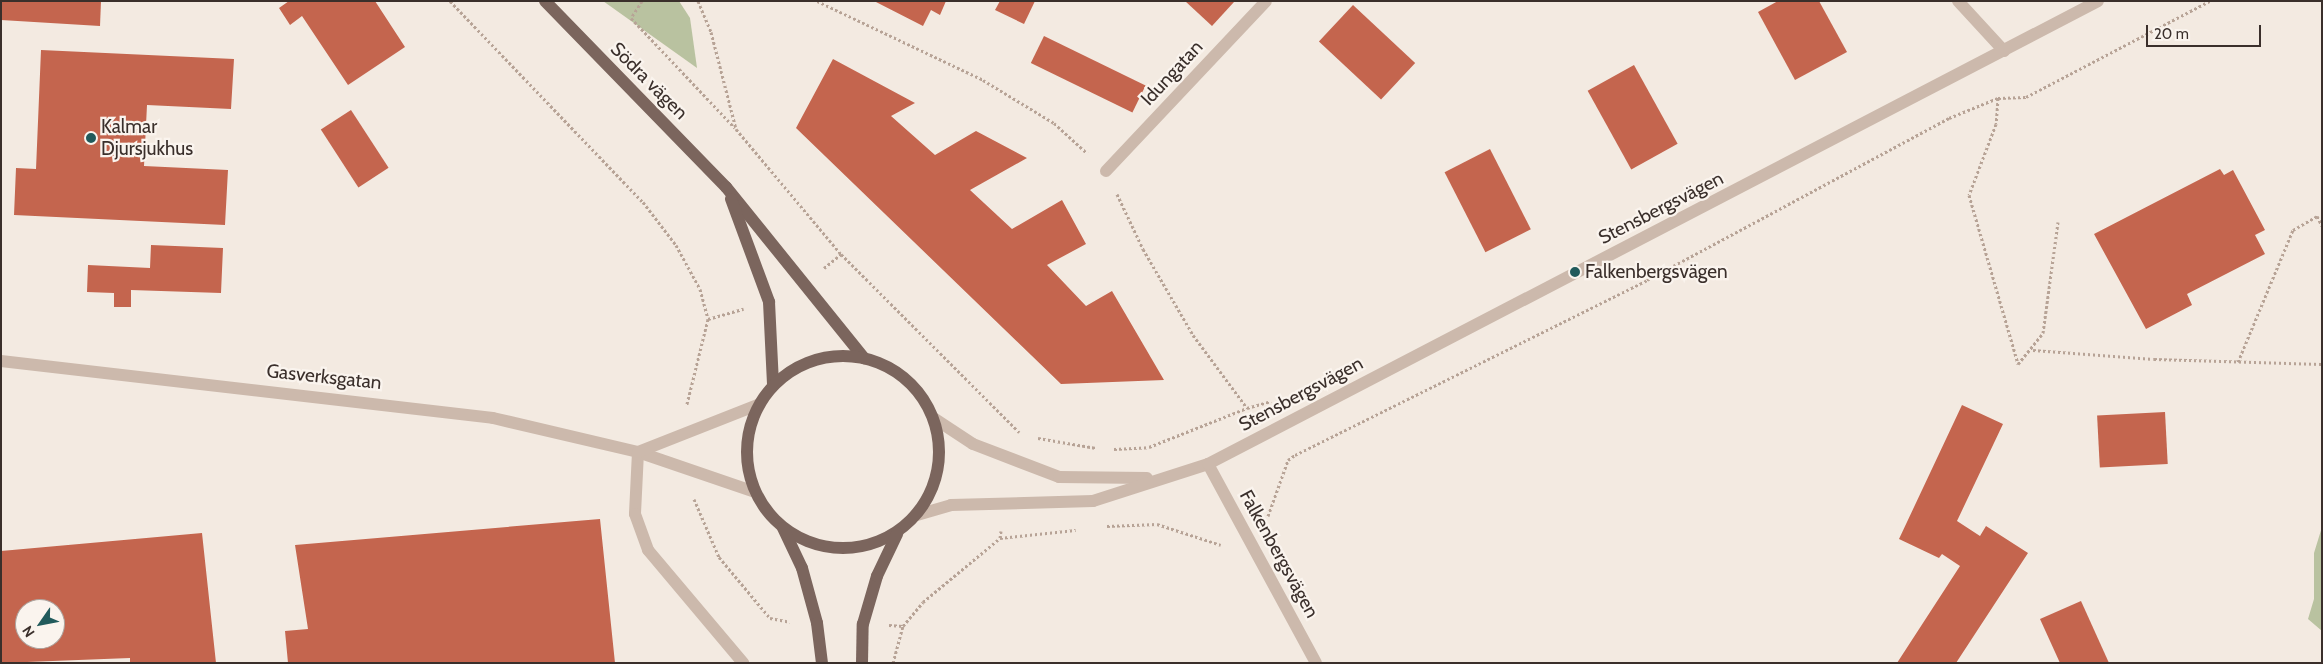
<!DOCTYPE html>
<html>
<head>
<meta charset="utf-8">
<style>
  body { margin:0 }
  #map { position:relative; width:2323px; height:664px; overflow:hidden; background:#f3eae1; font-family:Cabin,sans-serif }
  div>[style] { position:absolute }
  .green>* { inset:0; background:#b9c2a0 }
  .building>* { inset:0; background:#c4654e; transform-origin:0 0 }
  .path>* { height:3px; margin-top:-1.5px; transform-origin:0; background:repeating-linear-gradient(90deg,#b7a396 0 2.5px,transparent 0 5px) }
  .minor>* { height:12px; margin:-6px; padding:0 6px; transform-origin:6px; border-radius:6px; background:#ccb9ac }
  .major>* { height:12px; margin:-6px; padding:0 6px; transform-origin:6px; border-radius:6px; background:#7b655d }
  .major>.ring { margin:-6px; padding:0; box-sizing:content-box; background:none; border:12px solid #7b655d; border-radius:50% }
  .dots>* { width:14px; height:14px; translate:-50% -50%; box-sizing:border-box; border:2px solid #faf4ee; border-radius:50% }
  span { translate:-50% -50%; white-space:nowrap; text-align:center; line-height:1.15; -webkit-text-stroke:4.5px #faf4ee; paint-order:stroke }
  .street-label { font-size:19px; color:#3a2f2b }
  .poi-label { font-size:19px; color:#3a2f2b }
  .left { translate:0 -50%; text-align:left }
  .frame { position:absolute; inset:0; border:2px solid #3a2f2b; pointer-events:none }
  .north { position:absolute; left:15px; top:599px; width:50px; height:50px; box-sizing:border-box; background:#faf4ee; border:1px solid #ada5a0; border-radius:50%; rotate:237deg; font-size:14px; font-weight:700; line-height:20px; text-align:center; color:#3a2f2b }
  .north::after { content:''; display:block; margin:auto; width:18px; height:22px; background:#215a5b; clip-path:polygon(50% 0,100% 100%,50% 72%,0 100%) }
  .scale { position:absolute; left:2146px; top:25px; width:115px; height:22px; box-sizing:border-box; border:2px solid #3a2f2b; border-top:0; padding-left:6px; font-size:15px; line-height:18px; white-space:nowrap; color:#3a2f2b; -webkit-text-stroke:4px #faf4ee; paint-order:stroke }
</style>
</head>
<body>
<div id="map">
  <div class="green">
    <div style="clip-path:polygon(603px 1px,679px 1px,690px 18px,697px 68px)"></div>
    <div style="clip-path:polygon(2322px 527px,2322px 631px,2308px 619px,2314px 599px,2314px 553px)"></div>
  </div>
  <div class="building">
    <div style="clip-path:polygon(1px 1px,101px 1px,100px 26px,1px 20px)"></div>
    <div style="clip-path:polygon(289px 1px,375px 1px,405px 47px,348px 85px,302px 16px,290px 25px,279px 8px)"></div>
    <div style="clip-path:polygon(874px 1px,946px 1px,940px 15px,931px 10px,923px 26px)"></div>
    <div style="clip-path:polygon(1000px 1px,1035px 1px,1024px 24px,995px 10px)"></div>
    <div style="clip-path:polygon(1185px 1px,1233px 1px,1234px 2px,1212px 26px)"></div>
    <div style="clip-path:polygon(1778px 1px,1819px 1px,1847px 52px,1795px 80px,1758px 12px)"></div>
    <div style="left:1353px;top:5px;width:85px;height:50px;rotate:43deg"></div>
    <div style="left:1044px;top:36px;width:113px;height:30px;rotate:26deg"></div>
    <div style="clip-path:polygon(41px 50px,234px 59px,231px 109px,147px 105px,144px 166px,228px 170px,225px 225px,14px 215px,16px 168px,36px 169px)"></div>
    <div style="clip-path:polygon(833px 59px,915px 103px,891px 116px,935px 155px,976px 131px,1027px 158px,970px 190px,1012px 229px,1062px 200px,1086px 244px,1047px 265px,1086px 306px,1112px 291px,1164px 380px,1061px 384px,796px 128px)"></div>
    <div style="left:1634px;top:65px;width:90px;height:53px;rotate:61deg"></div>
    <div style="left:351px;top:110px;width:69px;height:36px;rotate:57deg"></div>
    <div style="left:1490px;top:149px;width:90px;height:51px;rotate:63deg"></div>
    <div style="clip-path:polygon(2220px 169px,2224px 175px,2233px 170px,2265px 230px,2255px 235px,2265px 254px,2187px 294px,2192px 305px,2146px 329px,2094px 234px)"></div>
    <div style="clip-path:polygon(151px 245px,223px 248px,221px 293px,131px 290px,131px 307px,114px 307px,114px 293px,87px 292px,88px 265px,150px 268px)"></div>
    <div style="clip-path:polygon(1962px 405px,2003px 424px,1957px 521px,1980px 536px,1986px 526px,2028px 553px,1956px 663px,1897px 663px,1960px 566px,1942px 554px,1939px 558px,1899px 539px)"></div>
    <div style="left:2165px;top:412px;width:52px;height:68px;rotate:87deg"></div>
    <div style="clip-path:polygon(600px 519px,615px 663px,288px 663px,285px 631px,308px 629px,295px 545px)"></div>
    <div style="clip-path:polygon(evenodd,202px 533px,216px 663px,130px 663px,130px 658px,1px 663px,1px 551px,202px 533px,25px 609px,55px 609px,55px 639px,25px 639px,25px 609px)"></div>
    <div style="clip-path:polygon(2081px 601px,2109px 663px,2060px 663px,2040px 619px)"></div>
  </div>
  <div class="path">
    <div style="left:450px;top:1px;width:279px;rotate:46.2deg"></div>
    <div style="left:643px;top:202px;width:54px;rotate:52.5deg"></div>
    <div style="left:676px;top:245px;width:50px;rotate:61.4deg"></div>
    <div style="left:700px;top:289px;width:31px;rotate:75deg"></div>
    <div style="left:708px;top:319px;width:88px;rotate:103.9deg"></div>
    <div style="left:642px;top:1px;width:20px;rotate:123deg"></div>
    <div style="left:631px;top:18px;width:151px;rotate:46.6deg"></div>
    <div style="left:698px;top:1px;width:34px;rotate:67deg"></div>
    <div style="left:711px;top:32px;width:100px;rotate:75.5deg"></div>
    <div style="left:736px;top:129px;width:163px;rotate:50deg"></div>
    <div style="left:841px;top:254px;width:252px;rotate:45deg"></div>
    <div style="left:817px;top:1px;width:184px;rotate:25.4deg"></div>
    <div style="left:983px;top:80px;width:83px;rotate:31.2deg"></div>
    <div style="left:1054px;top:123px;width:45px;rotate:42.3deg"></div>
    <div style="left:1998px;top:98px;width:26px;rotate:94deg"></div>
    <div style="left:1996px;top:124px;width:76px;rotate:110.8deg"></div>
    <div style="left:1969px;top:195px;width:176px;rotate:73.8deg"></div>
    <div style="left:2018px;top:364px;width:40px;rotate:-51deg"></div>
    <div style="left:2043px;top:333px;width:112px;rotate:-82.3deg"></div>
    <div style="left:1117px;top:194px;width:61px;rotate:64.7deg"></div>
    <div style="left:1143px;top:249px;width:99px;rotate:59.8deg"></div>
    <div style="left:1193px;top:335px;width:91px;rotate:53.5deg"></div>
    <div style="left:1247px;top:408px;width:25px;rotate:-16deg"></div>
    <div style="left:824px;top:268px;width:22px;rotate:-39deg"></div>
    <div style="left:708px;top:319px;width:37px;rotate:-16deg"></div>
    <div style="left:2033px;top:350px;width:121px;rotate:4.3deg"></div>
    <div style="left:2154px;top:359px;width:168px;rotate:1.7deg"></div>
    <div style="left:2238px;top:362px;width:143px;rotate:-67.4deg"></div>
    <div style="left:2293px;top:230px;width:28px;rotate:-30deg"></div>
    <div style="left:2317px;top:216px;width:11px;rotate:63deg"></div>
    <div style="left:1038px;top:438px;width:59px;rotate:9.8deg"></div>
    <div style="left:1114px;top:449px;width:35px;rotate:-3deg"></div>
    <div style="left:1149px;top:447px;width:105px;rotate:-21.7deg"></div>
    <div style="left:694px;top:499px;width:63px;rotate:66.7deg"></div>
    <div style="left:719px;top:557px;width:80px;rotate:50.1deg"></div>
    <div style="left:770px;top:618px;width:20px;rotate:11deg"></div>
    <div style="left:1268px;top:516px;width:59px;rotate:-70.3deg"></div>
    <div style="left:1288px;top:460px;width:9px;rotate:-36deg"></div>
    <div style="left:1295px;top:455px;width:393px;rotate:-26.4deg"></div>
    <div style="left:1647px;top:280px;width:343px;rotate:-28.2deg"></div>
    <div style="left:1949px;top:118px;width:53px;rotate:-22.2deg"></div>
    <div style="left:1998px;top:98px;width:28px;rotate:-2deg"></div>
    <div style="left:2026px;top:97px;width:208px;rotate:-27.6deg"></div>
    <div style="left:1107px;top:526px;width:50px;rotate:-2.3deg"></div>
    <div style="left:1157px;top:524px;width:67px;rotate:18.2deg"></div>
    <div style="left:1000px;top:538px;width:76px;rotate:-6deg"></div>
    <div style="left:889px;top:625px;width:14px;rotate:4deg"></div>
    <div style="left:893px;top:663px;width:38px;rotate:-75deg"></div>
    <div style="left:903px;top:626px;width:31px;rotate:-50deg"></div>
    <div style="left:923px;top:602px;width:100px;rotate:-39.7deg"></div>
    <div style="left:1000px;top:538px;width:7px;rotate:-82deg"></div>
  </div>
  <div class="minor">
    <div style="left:1958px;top:1px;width:68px;rotate:47.4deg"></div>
    <div style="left:1106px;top:171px;width:233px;rotate:-46.7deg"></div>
    <div style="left:1px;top:361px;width:495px;rotate:6.6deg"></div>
    <div style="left:493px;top:418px;width:149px;rotate:13.2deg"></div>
    <div style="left:638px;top:452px;width:124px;rotate:18.9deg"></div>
    <div style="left:935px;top:419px;width:45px;rotate:33.3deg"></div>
    <div style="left:973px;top:444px;width:92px;rotate:21deg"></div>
    <div style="left:1059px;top:477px;width:88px;rotate:0.7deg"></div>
    <div style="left:638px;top:452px;width:62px;rotate:92.8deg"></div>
    <div style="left:635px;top:514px;width:38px;rotate:70deg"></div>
    <div style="left:648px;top:550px;width:148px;rotate:49.9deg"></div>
    <div style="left:638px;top:452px;width:131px;rotate:-21.5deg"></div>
    <div style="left:1208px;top:464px;width:226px;rotate:61.5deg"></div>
    <div style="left:917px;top:515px;width:35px;rotate:-16deg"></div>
    <div style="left:951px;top:505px;width:142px;rotate:-1.6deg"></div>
    <div style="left:1093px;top:501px;width:121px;rotate:-17.8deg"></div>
    <div style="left:1208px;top:464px;width:1003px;rotate:-27.48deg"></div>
  </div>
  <div class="major">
    <div style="left:545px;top:1px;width:260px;rotate:45.8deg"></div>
    <div style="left:726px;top:187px;width:220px;rotate:51.1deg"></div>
    <div style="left:731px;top:199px;width:110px;rotate:69.7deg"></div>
    <div style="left:769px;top:302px;width:83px;rotate:87.2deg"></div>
    <div class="ring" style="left:747px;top:356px;width:180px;height:180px"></div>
    <div style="left:783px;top:528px;width:44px;rotate:64.6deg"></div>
    <div style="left:802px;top:568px;width:57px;rotate:74.7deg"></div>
    <div style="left:817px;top:623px;width:40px;rotate:82.9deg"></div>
    <div style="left:862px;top:663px;width:39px;rotate:-89deg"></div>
    <div style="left:863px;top:624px;width:50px;rotate:-73.7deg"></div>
    <div style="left:877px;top:576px;width:47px;rotate:-64.5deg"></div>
  </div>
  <div class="dots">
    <div style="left:91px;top:138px;background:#215a5b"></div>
    <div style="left:1575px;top:272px;background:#215a5b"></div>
  </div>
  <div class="street-label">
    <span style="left:1172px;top:73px;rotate:-47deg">Idungatan</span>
    <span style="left:649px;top:81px;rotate:45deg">Södra vägen</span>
    <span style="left:1661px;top:208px;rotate:-27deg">Stensbergsvägen</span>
    <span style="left:324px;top:377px;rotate:6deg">Gasverksgatan</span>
    <span style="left:1301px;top:394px;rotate:-28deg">Stensbergsvägen</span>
    <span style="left:1279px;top:554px;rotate:61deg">Falkenbergsvägen</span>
  </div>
  <div class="poi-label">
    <span class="left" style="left:101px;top:138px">Kalmar<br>Djursjukhus</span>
    <span class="left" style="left:1585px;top:272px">Falkenbergsvägen</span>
  </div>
  <div class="frame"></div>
  <div class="north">N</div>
  <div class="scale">20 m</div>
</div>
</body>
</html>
